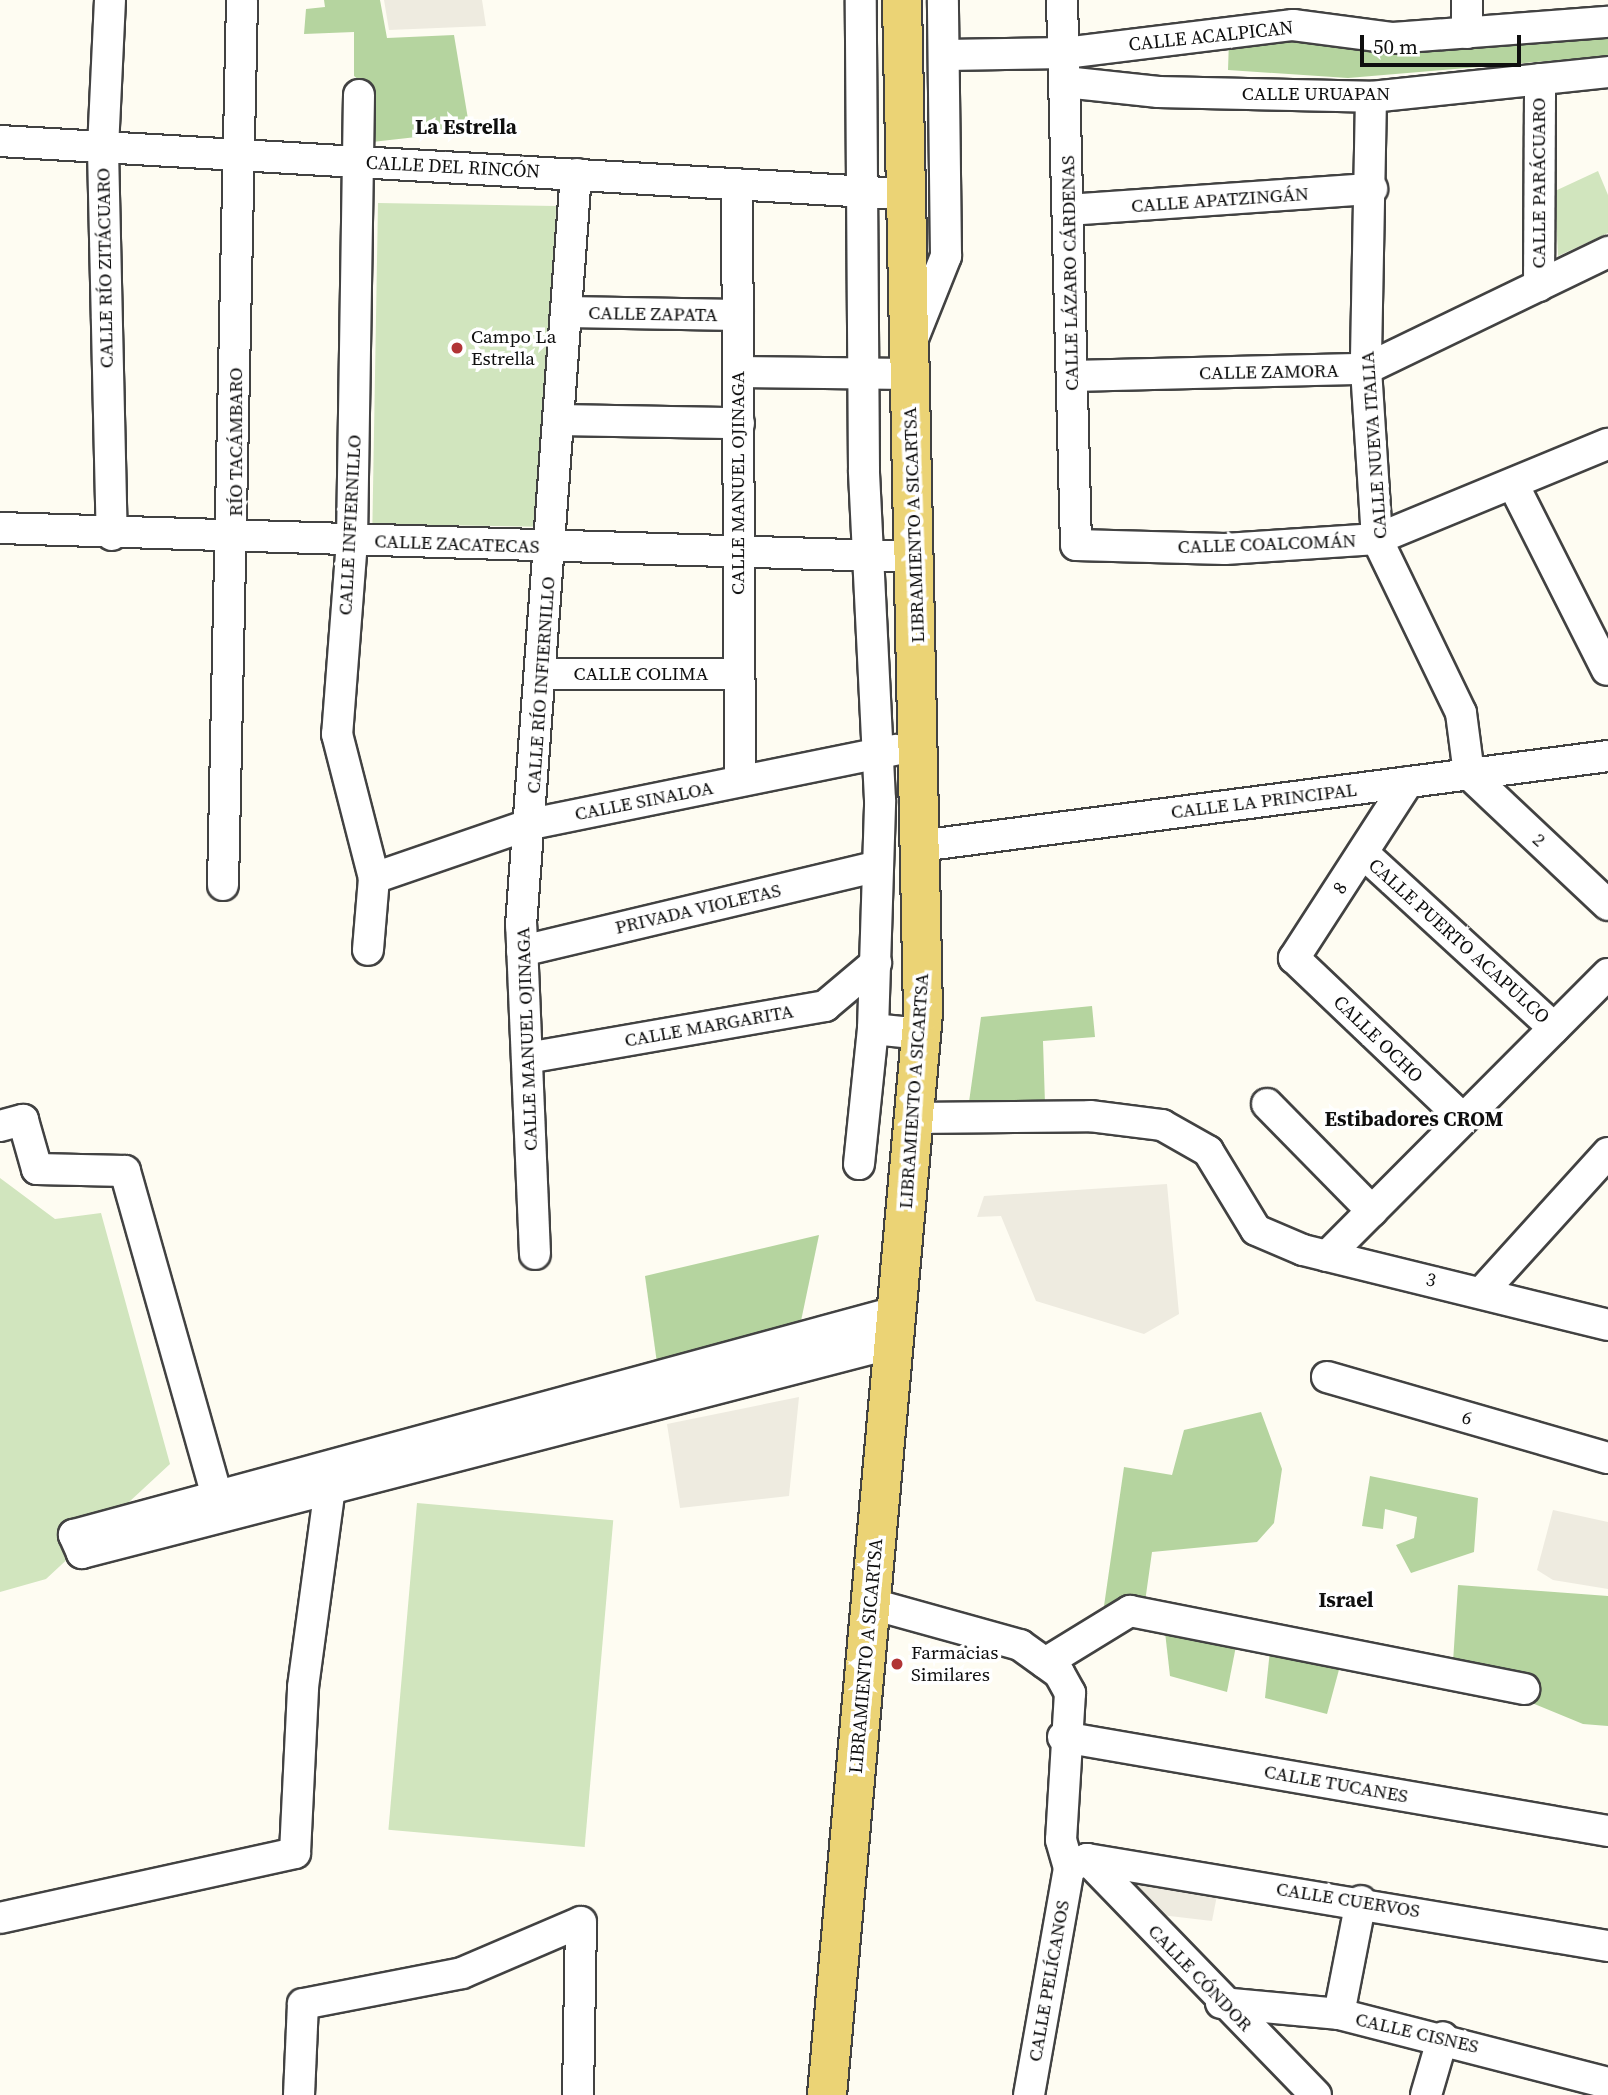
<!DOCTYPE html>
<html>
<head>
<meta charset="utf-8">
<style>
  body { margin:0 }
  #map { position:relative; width:1608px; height:2095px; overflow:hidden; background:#fefcf2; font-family:"Source Serif 4",serif }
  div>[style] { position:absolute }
  .green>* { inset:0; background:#d1e5be; transform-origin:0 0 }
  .forest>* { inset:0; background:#b5d49f }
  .plaza>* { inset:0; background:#eeebe0 }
  .roads { filter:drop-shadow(2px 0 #424242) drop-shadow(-2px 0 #424242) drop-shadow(0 2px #424242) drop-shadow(0 -2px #424242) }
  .minor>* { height:30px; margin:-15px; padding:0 15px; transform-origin:15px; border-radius:15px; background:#fff }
  .major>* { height:38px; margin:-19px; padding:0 19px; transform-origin:19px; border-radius:19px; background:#ebd375 }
  .dots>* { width:19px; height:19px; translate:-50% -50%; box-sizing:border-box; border:4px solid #fff; border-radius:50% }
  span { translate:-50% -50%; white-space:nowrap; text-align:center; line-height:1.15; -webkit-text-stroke:7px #fff; paint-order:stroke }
  .street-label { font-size:19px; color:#0f0f0f }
  .poi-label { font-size:19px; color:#0f0f0f }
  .left { translate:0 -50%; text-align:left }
  .neighbourhood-label { font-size:21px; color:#0f0f0f; font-weight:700 }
  .scale { position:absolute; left:1360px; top:35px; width:161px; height:32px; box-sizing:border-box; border:4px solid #0f0f0f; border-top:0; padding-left:9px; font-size:21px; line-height:24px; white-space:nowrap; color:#0f0f0f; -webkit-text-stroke:5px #fff; paint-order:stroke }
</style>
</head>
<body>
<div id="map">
  <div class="green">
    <div style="clip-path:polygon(1598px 171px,1608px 195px,1608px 233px,1558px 256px,1555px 191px)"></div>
    <div style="left:378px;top:203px;width:178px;height:321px;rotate:1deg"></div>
    <div style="clip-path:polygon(0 1178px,55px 1219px,101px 1213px,170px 1464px,46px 1579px,0 1592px)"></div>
    <div style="left:417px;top:1503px;width:197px;height:328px;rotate:5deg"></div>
  </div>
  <div class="forest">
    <div style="clip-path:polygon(324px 0,380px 0,387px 38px,454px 35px,470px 131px,372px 142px,367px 86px,354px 76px,354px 32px,304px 34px,306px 9px,325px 7px)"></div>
    <div style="clip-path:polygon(1608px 30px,1608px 56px,1348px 78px,1228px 70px,1229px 40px,1347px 44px)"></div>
    <div style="clip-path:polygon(1092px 1006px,1095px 1037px,1043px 1041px,1045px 1104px,968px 1109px,981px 1017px)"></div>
    <div style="clip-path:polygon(819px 1235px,801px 1321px,657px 1363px,645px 1276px)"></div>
    <div style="clip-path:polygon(1261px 1412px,1282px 1469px,1274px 1523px,1257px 1542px,1152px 1552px,1145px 1602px,1103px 1613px,1124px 1467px,1172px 1475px,1184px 1430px)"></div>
    <div style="clip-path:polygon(1370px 1476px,1478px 1498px,1474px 1552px,1411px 1573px,1396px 1545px,1414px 1538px,1417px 1517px,1385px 1509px,1383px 1529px,1362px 1526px)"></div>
    <div style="clip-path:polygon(1458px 1585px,1608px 1596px,1608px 1726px,1583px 1724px,1532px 1703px,1535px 1682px,1453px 1662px)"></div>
    <div style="clip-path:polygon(1165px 1632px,1236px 1646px,1227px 1692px,1170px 1676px)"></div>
    <div style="clip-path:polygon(1270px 1650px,1340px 1666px,1327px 1714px,1265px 1698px)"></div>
  </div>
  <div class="plaza">
    <div style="clip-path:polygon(384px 0,482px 0,486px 26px,389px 30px)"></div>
    <div style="clip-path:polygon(1167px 1184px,1179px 1314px,1144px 1334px,1036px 1301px,1001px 1216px,977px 1217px,984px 1196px)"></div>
    <div style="clip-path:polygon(799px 1397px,789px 1496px,680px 1508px,667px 1424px)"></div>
    <div style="clip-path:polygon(1553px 1510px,1608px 1522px,1608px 1589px,1553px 1580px,1537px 1570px)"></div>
    <div style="clip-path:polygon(1111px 1872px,1218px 1890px,1212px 1921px,1161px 1915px)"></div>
  </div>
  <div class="roads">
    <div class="minor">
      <div style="left:110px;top:0;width:150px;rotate:92.7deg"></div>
      <div style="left:103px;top:150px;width:385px;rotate:88.7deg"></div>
      <div style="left:1062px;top:0;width:545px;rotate:88.53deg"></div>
      <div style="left:1076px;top:545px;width:149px;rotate:1.5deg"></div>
      <div style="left:1225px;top:549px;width:152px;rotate:-3.8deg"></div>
      <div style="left:1377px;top:539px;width:250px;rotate:-22.4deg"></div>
      <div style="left:1467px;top:33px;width:33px;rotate:-90deg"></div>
      <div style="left:946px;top:55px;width:119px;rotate:-1deg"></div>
      <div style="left:1065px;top:53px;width:230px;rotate:-7deg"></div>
      <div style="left:1293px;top:25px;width:101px;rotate:7.4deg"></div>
      <div style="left:1393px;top:38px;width:216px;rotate:-4.3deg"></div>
      <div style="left:1065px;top:82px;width:94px;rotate:6.1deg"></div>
      <div style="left:1158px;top:92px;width:213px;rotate:1.3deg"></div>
      <div style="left:1371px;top:97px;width:238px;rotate:-6deg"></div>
      <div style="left:359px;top:95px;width:446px;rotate:90.9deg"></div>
      <div style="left:352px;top:541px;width:194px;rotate:94.4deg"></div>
      <div style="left:337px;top:734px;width:149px;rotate:75.6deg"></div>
      <div style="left:374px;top:878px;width:72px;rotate:94.8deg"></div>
      <div style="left:1371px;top:97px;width:272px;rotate:91.1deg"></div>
      <div style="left:1366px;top:369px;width:170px;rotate:86.3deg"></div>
      <div style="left:1377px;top:539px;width:193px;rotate:64.2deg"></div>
      <div style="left:1461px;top:713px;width:62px;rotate:82.5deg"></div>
      <div style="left:1469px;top:774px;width:191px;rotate:43.3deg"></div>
      <div style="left:0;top:141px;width:889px;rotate:3.36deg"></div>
      <div style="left:737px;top:184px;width:597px;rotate:89.71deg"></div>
      <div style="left:1068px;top:210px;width:305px;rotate:-4deg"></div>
      <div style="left:1539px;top:286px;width:207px;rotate:-89.7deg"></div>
      <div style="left:567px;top:312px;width:171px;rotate:1deg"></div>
      <div style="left:912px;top:341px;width:92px;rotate:-68.2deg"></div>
      <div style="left:946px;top:256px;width:256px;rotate:-90.7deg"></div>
      <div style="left:738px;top:372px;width:172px;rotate:0.7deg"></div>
      <div style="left:1072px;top:376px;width:294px;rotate:-1.4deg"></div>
      <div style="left:1366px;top:369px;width:269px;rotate:-25.8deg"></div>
      <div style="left:560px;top:420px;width:179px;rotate:1deg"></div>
      <div style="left:1513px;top:484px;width:208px;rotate:63.2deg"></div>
      <div style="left:0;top:528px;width:914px;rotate:1.82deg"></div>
      <div style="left:542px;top:674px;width:197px"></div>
      <div style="left:1408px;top:782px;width:210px;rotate:122.9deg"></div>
      <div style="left:1294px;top:958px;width:233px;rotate:43.6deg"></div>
      <div style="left:920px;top:846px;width:694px;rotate:-7.45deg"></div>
      <div style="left:1363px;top:853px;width:259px;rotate:42.5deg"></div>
      <div style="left:374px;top:878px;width:166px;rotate:-19deg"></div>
      <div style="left:531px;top:824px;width:372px;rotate:-11.5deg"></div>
      <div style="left:223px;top:885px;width:885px;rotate:-88.77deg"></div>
      <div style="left:522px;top:951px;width:362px;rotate:-13.4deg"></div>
      <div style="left:873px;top:1029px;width:48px;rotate:5.9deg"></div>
      <div style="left:527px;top:1058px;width:303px;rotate:-9.9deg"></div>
      <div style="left:825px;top:1006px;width:67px;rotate:-40.1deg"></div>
      <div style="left:1267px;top:1104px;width:150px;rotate:45.5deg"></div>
      <div style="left:913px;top:1118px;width:177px;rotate:-0.6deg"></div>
      <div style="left:1090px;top:1116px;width:73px;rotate:7.1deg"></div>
      <div style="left:1162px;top:1125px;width:53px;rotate:29.5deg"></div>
      <div style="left:1208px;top:1151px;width:92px;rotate:58.7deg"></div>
      <div style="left:1256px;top:1230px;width:51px;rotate:23.1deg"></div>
      <div style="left:1303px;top:1250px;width:314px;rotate:13.8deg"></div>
      <div style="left:0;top:1126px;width:24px;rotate:-15deg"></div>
      <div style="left:23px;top:1120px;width:51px;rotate:74.1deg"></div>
      <div style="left:37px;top:1169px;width:88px;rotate:1.3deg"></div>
      <div style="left:125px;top:1171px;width:338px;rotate:74.2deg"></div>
      <div style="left:859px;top:1164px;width:136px;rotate:-84.1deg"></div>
      <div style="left:873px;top:1029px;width:229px;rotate:-88.2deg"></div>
      <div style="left:880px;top:800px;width:330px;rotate:-92.8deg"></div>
      <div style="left:864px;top:470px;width:470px;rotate:-90.4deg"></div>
      <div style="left:535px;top:1254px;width:328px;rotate:-92.4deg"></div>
      <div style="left:521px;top:926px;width:754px;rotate:-85.82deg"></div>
      <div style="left:1327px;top:1256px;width:398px;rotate:-45.1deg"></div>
      <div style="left:1481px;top:1293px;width:189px;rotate:-47.8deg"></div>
      <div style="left:893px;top:1343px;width:838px;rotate:165.48deg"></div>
      <div style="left:82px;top:1553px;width:20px;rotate:-114deg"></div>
      <div style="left:74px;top:1535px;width:855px;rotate:-15.19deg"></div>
      <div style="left:1327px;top:1377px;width:292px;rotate:16.1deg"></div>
      <div style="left:872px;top:1604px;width:154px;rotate:15.5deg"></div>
      <div style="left:1020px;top:1645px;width:48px;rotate:35.7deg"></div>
      <div style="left:1059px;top:1673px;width:23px;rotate:61deg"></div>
      <div style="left:1070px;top:1693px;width:147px;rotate:93.5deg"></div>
      <div style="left:1061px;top:1840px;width:29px;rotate:74deg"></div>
      <div style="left:1069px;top:1868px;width:20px;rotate:-27deg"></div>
      <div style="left:1045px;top:1663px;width:100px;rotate:-31.5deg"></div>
      <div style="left:1130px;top:1611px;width:402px;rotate:11.2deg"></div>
      <div style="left:1063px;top:1737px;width:553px;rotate:9.79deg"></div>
      <div style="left:1087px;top:1859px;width:528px;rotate:9.48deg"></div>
      <div style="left:1087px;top:1859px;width:329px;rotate:45.9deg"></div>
      <div style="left:0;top:1918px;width:302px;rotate:-12.4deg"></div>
      <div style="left:295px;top:1853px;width:166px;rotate:-87.2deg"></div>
      <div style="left:303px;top:1687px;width:201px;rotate:-82.3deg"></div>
      <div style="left:1221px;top:2003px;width:119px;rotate:5.3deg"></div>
      <div style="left:1339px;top:2014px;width:278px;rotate:14.4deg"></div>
      <div style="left:1339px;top:2014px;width:115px;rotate:-79deg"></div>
      <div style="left:299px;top:2095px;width:91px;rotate:-87.5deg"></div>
      <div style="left:303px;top:2004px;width:162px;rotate:-11deg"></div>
      <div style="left:462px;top:1973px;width:129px;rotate:-23.2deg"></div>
      <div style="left:581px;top:1922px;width:173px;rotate:91deg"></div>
      <div style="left:1029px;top:2095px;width:230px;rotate:-80deg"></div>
      <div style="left:1426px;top:2095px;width:60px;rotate:-73.7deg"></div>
    </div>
    <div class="major">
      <div style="left:827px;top:2095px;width:1087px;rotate:-84.93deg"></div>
      <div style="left:923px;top:1012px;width:1012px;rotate:-91.19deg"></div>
    </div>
  </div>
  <div class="dots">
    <div style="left:457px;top:348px;background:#b13435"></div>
    <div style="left:897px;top:1664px;background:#b13435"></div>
  </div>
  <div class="street-label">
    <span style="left:1211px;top:36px;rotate:-6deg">CALLE ACALPICAN</span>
    <span style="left:1316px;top:94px">CALLE URUAPAN</span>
    <span style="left:453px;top:167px;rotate:3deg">CALLE DEL RINCÓN</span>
    <span style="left:1539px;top:183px;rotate:-90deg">CALLE PARÁCUARO</span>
    <span style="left:1220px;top:200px;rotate:-4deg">CALLE APATZINGÁN</span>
    <span style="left:105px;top:268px;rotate:-91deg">CALLE RÍO ZITÁCUARO</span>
    <span style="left:1070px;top:273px;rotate:-91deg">CALLE LÁZARO CÁRDENAS</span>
    <span style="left:653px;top:314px;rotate:1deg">CALLE ZAPATA</span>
    <span style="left:1269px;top:372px;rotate:-1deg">CALLE ZAMORA</span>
    <span style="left:236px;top:442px;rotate:-90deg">RÍO TACÁMBARO</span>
    <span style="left:1374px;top:445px;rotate:-94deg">CALLE NUEVA ITALIA</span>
    <span style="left:738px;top:483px;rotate:-90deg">CALLE MANUEL OJINAGA</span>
    <span style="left:350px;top:525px;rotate:-87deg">CALLE INFIERNILLO</span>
    <span style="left:914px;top:525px;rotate:-92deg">LIBRAMIENTO A SICARTSA</span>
    <span style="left:457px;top:544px;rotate:2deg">CALLE ZACATECAS</span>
    <span style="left:1267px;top:544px;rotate:-2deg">CALLE COALCOMÁN</span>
    <span style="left:641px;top:674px">CALLE COLIMA</span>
    <span style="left:541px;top:685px;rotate:-86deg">CALLE RÍO INFIERNILLO</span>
    <span style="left:644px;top:801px;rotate:-11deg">CALLE SINALOA</span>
    <span style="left:1264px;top:801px;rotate:-7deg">CALLE LA PRINCIPAL</span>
    <span style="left:1539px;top:840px;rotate:43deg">2</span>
    <span style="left:1340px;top:888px;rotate:-57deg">8</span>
    <span style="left:698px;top:909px;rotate:-13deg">PRIVADA VIOLETAS</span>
    <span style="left:1459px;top:941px;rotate:42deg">CALLE PUERTO ACAPULCO</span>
    <span style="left:709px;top:1026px;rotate:-10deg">CALLE MARGARITA</span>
    <span style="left:527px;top:1039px;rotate:-92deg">CALLE MANUEL OJINAGA</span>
    <span style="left:1378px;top:1039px;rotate:44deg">CALLE OCHO</span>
    <span style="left:914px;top:1091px;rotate:-86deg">LIBRAMIENTO A SICARTSA</span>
    <span style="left:1431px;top:1280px;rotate:13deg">3</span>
    <span style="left:1467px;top:1418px;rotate:16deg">6</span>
    <span style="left:866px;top:1656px;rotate:-85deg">LIBRAMIENTO A SICARTSA</span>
    <span style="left:1336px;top:1784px;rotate:10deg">CALLE TUCANES</span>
    <span style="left:1348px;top:1900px;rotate:9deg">CALLE CUERVOS</span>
    <span style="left:1200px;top:1978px;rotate:46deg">CALLE CÓNDOR</span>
    <span style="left:1049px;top:1981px;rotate:-80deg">CALLE PELÍCANOS</span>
    <span style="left:1417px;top:2033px;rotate:13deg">CALLE CISNES</span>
  </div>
  <div class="poi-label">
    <span class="left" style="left:471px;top:348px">Campo La<br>Estrella</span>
    <span class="left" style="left:911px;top:1664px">Farmacias<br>Similares</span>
  </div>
  <div class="neighbourhood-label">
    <span style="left:466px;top:127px">La Estrella</span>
    <span style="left:1414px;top:1119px">Estibadores CROM</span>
    <span style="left:1346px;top:1600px">Israel</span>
  </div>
  <div class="scale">50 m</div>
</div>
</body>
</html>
